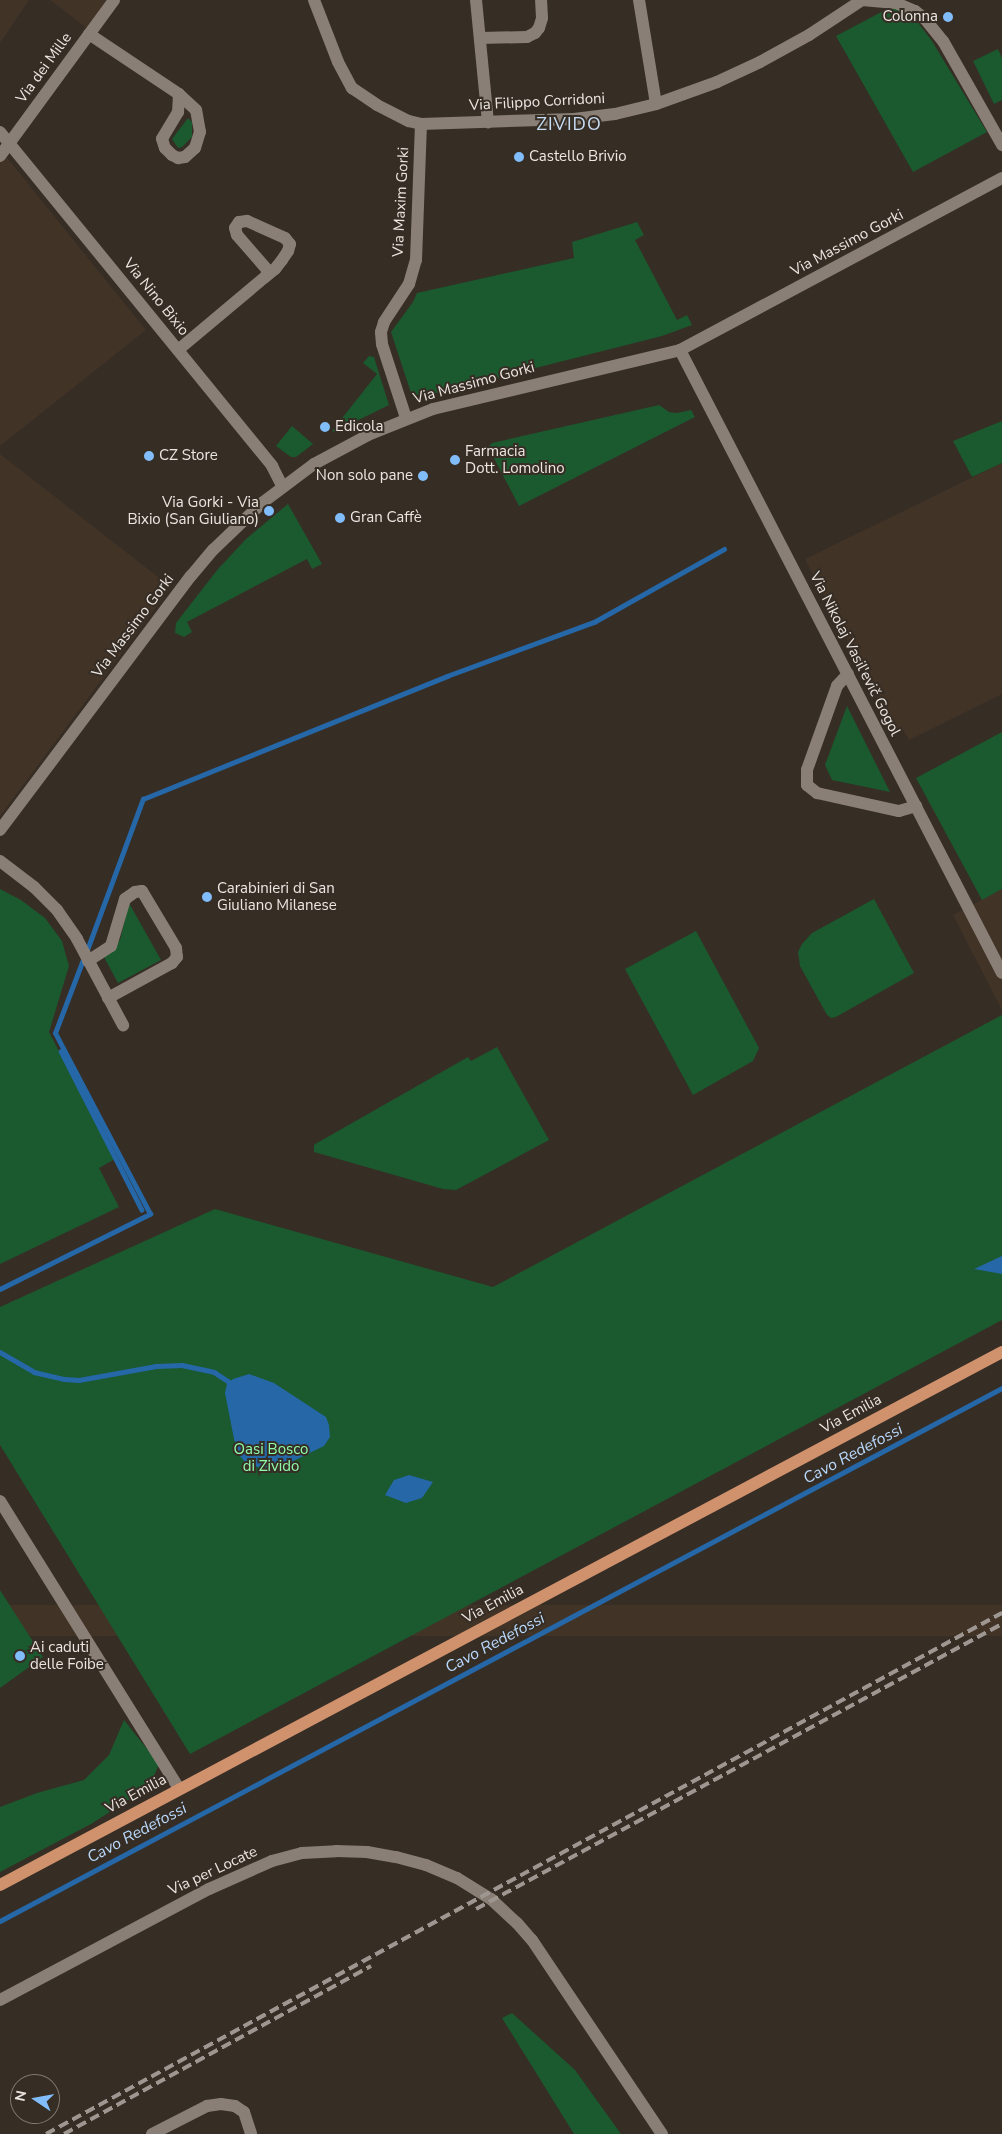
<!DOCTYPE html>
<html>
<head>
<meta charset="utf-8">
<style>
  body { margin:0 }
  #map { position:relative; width:1002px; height:2134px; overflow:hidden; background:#362d25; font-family:"Nunito Sans",sans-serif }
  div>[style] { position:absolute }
  .built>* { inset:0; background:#423327; transform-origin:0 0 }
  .green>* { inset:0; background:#1b592e }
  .water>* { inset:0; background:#2567a7 }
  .stream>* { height:4.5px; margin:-2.25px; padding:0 2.25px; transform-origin:2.25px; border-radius:2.25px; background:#2567a7 }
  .minor>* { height:12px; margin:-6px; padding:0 6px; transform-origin:6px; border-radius:6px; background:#8a7f76 }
  .tertiary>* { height:12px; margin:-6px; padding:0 6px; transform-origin:6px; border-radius:6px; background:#8a7f76 }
  .secondary>* { height:12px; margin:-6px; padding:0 6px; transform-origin:6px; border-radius:6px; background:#8a7f76 }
  .primary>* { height:12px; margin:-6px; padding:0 6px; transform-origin:6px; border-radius:6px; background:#d0916d }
  .rail>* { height:4px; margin-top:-2px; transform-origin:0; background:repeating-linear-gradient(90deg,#9e9690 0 10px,transparent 0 15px) }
  .dots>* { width:14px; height:14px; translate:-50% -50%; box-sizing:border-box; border:2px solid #362d25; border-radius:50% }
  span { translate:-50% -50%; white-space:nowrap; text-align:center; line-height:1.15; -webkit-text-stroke:4px #362d25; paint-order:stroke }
  .poi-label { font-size:15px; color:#ece6e1 }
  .right { translate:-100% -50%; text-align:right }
  .left { translate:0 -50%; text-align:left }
  .street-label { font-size:15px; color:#ece6e1 }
  .park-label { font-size:15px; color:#90fbaa }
  .water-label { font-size:16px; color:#b9dafd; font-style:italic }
  .quarter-label { font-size:18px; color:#c7ddf4; letter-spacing:1px }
  .north { position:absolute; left:10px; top:2074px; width:50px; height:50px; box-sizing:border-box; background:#362d25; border:1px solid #7f7770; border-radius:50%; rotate:282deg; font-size:14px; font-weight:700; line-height:20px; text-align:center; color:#ece6e1 }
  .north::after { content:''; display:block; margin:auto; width:18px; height:22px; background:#81bdfa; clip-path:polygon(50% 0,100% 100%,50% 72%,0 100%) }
</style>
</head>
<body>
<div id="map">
  <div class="built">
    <div style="clip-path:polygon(0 0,29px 0,0 43px)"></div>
    <div style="clip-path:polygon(50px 0,109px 0,88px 29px)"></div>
    <div style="clip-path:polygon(0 149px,146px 330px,0 446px)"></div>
    <div style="clip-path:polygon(0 454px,171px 587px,0 816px)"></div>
    <div style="clip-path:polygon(1002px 463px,1002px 694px,909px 740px,903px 730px,896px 734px,805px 559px)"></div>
    <div style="clip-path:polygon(1002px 889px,1002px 1010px,953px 915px)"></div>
    <div style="left:1002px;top:1605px;width:31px;height:1110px;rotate:90deg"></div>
  </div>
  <div class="green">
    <div style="clip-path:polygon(887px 9px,896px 9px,913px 16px,932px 41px,987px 132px,913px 172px,836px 36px)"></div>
    <div style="clip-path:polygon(998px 49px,1002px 58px,1002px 100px,994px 104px,973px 61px)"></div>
    <div style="clip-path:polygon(188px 118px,192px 122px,192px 137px,182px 147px,178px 148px,172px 139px)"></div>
    <div style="clip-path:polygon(637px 222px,644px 235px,635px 240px,677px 320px,687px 315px,692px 325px,662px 336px,413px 399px,391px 332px,413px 302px,417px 293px,574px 258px,572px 242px)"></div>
    <div style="clip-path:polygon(369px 356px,374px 357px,389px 405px,334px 432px,332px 431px,377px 374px,363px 363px)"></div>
    <div style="clip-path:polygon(659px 405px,669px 412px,677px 413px,691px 410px,695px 417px,519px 506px,488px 447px,492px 443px)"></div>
    <div style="clip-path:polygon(1002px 421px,1002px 463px,972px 477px,953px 441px)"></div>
    <div style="clip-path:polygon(292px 426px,313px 444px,296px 457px,291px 457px,276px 446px)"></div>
    <div style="clip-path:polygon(288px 504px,322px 564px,312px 569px,307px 559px,187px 622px,192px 632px,184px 637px,175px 633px,176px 623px,218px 569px,246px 539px)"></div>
    <div style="clip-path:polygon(847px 706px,890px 792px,832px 780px,825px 765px)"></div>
    <div style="clip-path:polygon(1002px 732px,1002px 889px,982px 900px,916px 778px)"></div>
    <div style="clip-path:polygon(0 889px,21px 900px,45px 918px,62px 941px,69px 966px,49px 1032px,115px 1159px,99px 1168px,119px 1207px,0 1264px)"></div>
    <div style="clip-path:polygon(874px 899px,914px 973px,836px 1017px,831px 1018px,827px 1015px,800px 966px,798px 952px,802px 944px,812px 933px)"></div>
    <div style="clip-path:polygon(129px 903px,161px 960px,118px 983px,104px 957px,120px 940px)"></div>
    <div style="clip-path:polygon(696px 931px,759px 1048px,753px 1061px,693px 1095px,625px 969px)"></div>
    <div style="clip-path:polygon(1002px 1015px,1002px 1320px,190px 1754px,0 1445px,0 1307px,215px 1209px,493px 1287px)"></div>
    <div style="clip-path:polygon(497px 1047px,549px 1140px,456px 1190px,443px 1189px,314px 1152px,314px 1145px,317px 1143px,468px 1057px,471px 1061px)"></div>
    <div style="clip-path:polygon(0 1590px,43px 1657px,0 1688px)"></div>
    <div style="clip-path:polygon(124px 1720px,159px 1764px,150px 1786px,91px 1824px,0 1872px,0 1807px,37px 1793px,84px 1780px,109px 1755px)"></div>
    <div style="clip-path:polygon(512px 2013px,575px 2070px,621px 2134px,574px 2134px,502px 2018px)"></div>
  </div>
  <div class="water">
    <div style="clip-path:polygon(1002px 1256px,1002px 1274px,974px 1269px)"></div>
    <div style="clip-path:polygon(249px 1374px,274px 1383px,326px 1417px,329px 1425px,330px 1437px,324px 1446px,281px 1467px,260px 1468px,245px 1462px,239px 1455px,234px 1439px,225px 1393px,227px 1384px,233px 1379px)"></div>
    <div style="clip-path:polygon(409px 1475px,433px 1482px,422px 1498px,406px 1503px,385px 1495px,394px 1480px)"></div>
  </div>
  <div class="stream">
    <div style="left:87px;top:950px;width:161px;rotate:-69.7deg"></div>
    <div style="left:143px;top:799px;width:328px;rotate:-22deg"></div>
    <div style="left:447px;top:676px;width:157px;rotate:-20.2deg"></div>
    <div style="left:594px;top:622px;width:149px;rotate:-29.3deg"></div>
    <div style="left:61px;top:1051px;width:178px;rotate:63deg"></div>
    <div style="left:0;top:1289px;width:168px;rotate:-26.6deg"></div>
    <div style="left:150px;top:1214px;width:204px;rotate:-117.7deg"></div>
    <div style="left:55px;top:1033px;width:81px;rotate:-69.1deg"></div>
    <div style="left:0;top:1352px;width:39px;rotate:30deg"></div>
    <div style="left:34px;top:1372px;width:31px;rotate:13deg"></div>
    <div style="left:64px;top:1379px;width:15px;rotate:4deg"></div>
    <div style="left:79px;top:1380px;width:78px;rotate:-10.3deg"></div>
    <div style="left:156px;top:1366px;width:26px;rotate:-2deg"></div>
    <div style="left:182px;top:1365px;width:33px;rotate:12deg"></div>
    <div style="left:214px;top:1372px;width:24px;rotate:33deg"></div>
    <div style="left:0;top:1921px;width:1135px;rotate:-28.01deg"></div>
  </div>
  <div class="minor">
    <div style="left:314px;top:0;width:66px;rotate:68.8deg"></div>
    <div style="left:338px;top:62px;width:30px;rotate:62deg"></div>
    <div style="left:352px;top:88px;width:30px;rotate:34deg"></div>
    <div style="left:377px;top:105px;width:36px;rotate:27deg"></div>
    <div style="left:409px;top:121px;width:12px;rotate:14deg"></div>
    <div style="left:421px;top:124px;width:153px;rotate:-1.9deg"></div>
    <div style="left:574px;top:119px;width:41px;rotate:-7deg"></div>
    <div style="left:615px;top:114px;width:42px;rotate:-13.7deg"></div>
    <div style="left:656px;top:104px;width:65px;rotate:-19.8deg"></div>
    <div style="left:717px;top:82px;width:47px;rotate:-24.9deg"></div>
    <div style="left:760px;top:62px;width:56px;rotate:-28.9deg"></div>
    <div style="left:809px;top:35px;width:64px;rotate:-33.4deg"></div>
    <div style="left:476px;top:0;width:123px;rotate:84.4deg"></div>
    <div style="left:639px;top:0;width:105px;rotate:80.7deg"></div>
    <div style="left:862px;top:0;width:34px;rotate:5deg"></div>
    <div style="left:896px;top:3px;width:21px;rotate:23deg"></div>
    <div style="left:915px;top:11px;width:13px;rotate:39deg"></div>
    <div style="left:925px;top:19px;width:28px;rotate:51deg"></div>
    <div style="left:943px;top:41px;width:120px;rotate:60.4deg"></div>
    <div style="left:89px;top:34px;width:108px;rotate:33.7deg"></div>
    <div style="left:179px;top:94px;width:18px;rotate:93deg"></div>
    <div style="left:178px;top:112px;width:31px;rotate:121deg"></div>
    <div style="left:162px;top:139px;width:9px;rotate:72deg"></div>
    <div style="left:165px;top:148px;width:10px;rotate:45deg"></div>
    <div style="left:172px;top:155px;width:7px;rotate:27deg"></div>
    <div style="left:178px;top:158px;width:7px;rotate:-8deg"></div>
    <div style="left:185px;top:157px;width:13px;rotate:-42deg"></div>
    <div style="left:195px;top:148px;width:17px;rotate:-73deg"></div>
    <div style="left:200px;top:132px;width:22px;rotate:-100deg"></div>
    <div style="left:196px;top:110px;width:23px;rotate:-137deg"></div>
    <div style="left:480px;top:38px;width:47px;rotate:-1.2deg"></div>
    <div style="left:527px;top:37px;width:9px;rotate:-27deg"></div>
    <div style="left:535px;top:33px;width:6px;rotate:-51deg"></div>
    <div style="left:539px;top:28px;width:10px;rotate:-73deg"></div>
    <div style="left:542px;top:18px;width:18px;rotate:-93deg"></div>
    <div style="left:0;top:132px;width:431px;rotate:50.8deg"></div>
    <div style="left:272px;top:466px;width:22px;rotate:63deg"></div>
    <div style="left:0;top:156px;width:193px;rotate:-53.8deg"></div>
    <div style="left:178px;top:350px;width:114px;rotate:-40deg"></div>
    <div style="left:265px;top:277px;width:13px;rotate:-39deg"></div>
    <div style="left:275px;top:269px;width:11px;rotate:-52deg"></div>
    <div style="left:282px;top:260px;width:11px;rotate:-56deg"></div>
    <div style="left:288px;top:251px;width:7px;rotate:-74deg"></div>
    <div style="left:290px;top:244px;width:8px;rotate:-130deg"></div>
    <div style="left:285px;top:238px;width:42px;rotate:-155.9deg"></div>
    <div style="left:247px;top:221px;width:8px;rotate:173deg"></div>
    <div style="left:239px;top:222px;width:7px;rotate:124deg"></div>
    <div style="left:235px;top:228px;width:7px;rotate:74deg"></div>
    <div style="left:237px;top:235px;width:50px;rotate:49deg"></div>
    <div style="left:680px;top:350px;width:701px;rotate:62.67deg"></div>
    <div style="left:406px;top:418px;width:78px;rotate:-108deg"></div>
    <div style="left:382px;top:344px;width:12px;rotate:-95deg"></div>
    <div style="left:381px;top:332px;width:10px;rotate:-73deg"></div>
    <div style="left:384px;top:322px;width:45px;rotate:-56.7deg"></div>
    <div style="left:409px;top:284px;width:25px;rotate:-74deg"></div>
    <div style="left:416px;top:260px;width:136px;rotate:-87.9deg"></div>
    <div style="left:848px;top:674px;width:16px;rotate:133deg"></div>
    <div style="left:837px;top:686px;width:89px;rotate:109.7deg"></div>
    <div style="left:807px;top:770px;width:15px;rotate:90deg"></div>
    <div style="left:807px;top:785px;width:13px;rotate:39deg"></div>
    <div style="left:817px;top:793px;width:84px;rotate:12.4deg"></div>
    <div style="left:899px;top:811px;width:18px;rotate:-16deg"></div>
    <div style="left:0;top:830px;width:318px;rotate:-53.1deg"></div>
    <div style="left:191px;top:576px;width:35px;rotate:-50deg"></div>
    <div style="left:214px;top:549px;width:66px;rotate:-43.8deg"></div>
    <div style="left:262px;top:503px;width:65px;rotate:-36.9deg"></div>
    <div style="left:314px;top:464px;width:61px;rotate:-28.2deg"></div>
    <div style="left:368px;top:435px;width:70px;rotate:-21.8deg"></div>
    <div style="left:433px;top:409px;width:254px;rotate:-13.4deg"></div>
    <div style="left:680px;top:350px;width:365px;rotate:-28.1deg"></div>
    <div style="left:0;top:861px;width:43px;rotate:37.4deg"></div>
    <div style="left:34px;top:887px;width:33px;rotate:45deg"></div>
    <div style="left:57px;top:910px;width:35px;rotate:55deg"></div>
    <div style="left:77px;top:939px;width:98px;rotate:61.9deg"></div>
    <div style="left:88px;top:961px;width:27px;rotate:-33deg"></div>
    <div style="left:111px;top:946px;width:49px;rotate:-73.4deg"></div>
    <div style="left:125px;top:899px;width:12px;rotate:-35deg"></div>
    <div style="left:135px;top:892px;width:7px;rotate:-8deg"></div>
    <div style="left:142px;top:891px;width:66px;rotate:59.2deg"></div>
    <div style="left:176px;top:948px;width:9px;rotate:84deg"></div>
    <div style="left:177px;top:957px;width:8px;rotate:130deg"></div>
    <div style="left:172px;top:963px;width:73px;rotate:151.3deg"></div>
    <div style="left:152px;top:2134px;width:62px;rotate:-27deg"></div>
    <div style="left:207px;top:2106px;width:14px;rotate:-8deg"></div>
    <div style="left:221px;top:2104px;width:14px;rotate:8deg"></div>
    <div style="left:235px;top:2106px;width:11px;rotate:34deg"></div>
    <div style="left:244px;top:2112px;width:23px;rotate:72deg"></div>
  </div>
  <div class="tertiary">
    <div style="left:0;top:1501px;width:339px;rotate:58.1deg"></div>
  </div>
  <div class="secondary">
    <div style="left:0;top:2000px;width:237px;rotate:-28deg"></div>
    <div style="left:209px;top:1889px;width:69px;rotate:-24deg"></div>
    <div style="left:272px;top:1861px;width:31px;rotate:-15deg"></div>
    <div style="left:302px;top:1853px;width:34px;rotate:-3deg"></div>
    <div style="left:336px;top:1851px;width:31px;rotate:2deg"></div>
    <div style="left:367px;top:1852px;width:29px;rotate:10deg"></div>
    <div style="left:396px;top:1857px;width:31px;rotate:15deg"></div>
    <div style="left:426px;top:1865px;width:34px;rotate:23deg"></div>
    <div style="left:457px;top:1878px;width:40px;rotate:32deg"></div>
    <div style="left:491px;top:1899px;width:35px;rotate:43deg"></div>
    <div style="left:517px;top:1923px;width:23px;rotate:49deg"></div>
    <div style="left:532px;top:1940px;width:234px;rotate:56.2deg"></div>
  </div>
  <div class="primary">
    <div style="left:0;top:1885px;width:1135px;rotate:-28.01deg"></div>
  </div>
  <div class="rail">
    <div style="left:476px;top:1909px;width:598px;rotate:-28.45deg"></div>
    <div style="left:46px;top:2134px;width:1089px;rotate:-28.59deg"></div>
    <div style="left:64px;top:2134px;width:350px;rotate:-28.7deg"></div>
  </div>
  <div class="dots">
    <div style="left:948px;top:17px;background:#81bdfa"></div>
    <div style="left:519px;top:157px;background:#81bdfa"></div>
    <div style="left:325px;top:427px;background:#81bdfa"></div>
    <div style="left:149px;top:456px;background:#81bdfa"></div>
    <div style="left:455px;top:460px;background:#81bdfa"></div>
    <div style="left:423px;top:476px;background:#81bdfa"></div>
    <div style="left:269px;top:511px;background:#81bdfa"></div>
    <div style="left:340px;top:518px;background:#81bdfa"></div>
    <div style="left:207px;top:897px;background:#81bdfa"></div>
    <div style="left:20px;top:1656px;background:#81bdfa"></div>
  </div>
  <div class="poi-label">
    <span class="right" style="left:938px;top:17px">Colonna</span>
    <span class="left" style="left:529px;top:157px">Castello Brivio</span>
    <span class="left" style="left:335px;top:427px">Edicola</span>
    <span class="left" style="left:465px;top:460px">Farmacia<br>Dott. Lomolino</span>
    <span class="left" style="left:159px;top:456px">CZ Store</span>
    <span class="right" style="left:413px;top:476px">Non solo pane</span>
    <span class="right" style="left:259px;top:511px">Via Gorki - Via<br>Bixio (San Giuliano)</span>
    <span class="left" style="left:350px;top:518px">Gran Caffè</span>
    <span class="left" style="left:217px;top:897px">Carabinieri di San<br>Giuliano Milanese</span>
    <span class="left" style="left:30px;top:1656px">Ai caduti<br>delle Foibe</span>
  </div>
  <div class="street-label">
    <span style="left:44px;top:68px;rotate:-54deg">Via dei Mille</span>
    <span style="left:537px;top:102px;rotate:-3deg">Via Filippo Corridoni</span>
    <span style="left:401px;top:202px;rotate:-87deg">Via Maxim Gorki</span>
    <span style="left:847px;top:243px;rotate:-28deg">Via Massimo Gorki</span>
    <span style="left:156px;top:297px;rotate:51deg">Via Nino Bixio</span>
    <span style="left:474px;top:383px;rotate:-15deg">Via Massimo Gorki</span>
    <span style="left:133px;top:626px;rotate:-53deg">Via Massimo Gorki</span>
    <span style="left:855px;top:654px;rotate:63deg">Via Nikolaj Vasil'evič Gogol</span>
    <span style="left:851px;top:1414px;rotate:-28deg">Via Emilia</span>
    <span style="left:493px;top:1604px;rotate:-28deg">Via Emilia</span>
    <span style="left:136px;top:1794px;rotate:-28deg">Via Emilia</span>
    <span style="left:213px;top:1871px;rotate:-25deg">Via per Locate</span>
  </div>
  <div class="park-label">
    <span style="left:271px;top:1458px">Oasi Bosco<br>di Zivido</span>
  </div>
  <div class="water-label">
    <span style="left:853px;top:1454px;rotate:-28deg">Cavo Redefossi</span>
    <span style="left:495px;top:1643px;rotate:-28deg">Cavo Redefossi</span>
    <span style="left:137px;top:1833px;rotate:-28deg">Cavo Redefossi</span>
  </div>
  <div class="quarter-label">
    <span style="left:569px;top:124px">ZIVIDO</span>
  </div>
  <div class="north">N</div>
</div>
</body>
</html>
